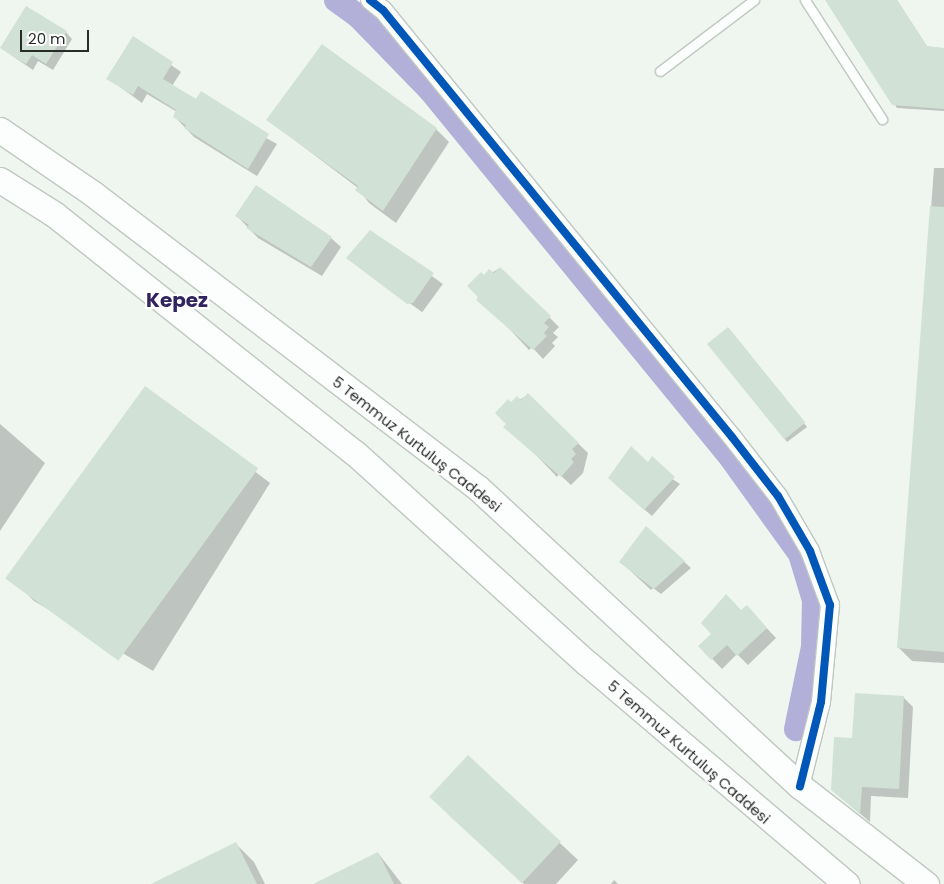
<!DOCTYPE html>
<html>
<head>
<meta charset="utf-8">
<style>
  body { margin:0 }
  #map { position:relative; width:944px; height:884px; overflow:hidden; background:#eef6ef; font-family:Poppins,sans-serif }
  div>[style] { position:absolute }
  .shadow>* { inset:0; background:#0003; transform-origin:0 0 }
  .canal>* { height:24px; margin:-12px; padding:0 12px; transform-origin:12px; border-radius:12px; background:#b2afd9 }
  .building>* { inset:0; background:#d2e1d5; transform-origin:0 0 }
  .roads { filter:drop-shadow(1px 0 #c0c7c1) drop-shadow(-1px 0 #c0c7c1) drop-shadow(0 1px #c0c7c1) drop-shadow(0 -1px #c0c7c1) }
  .service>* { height:9px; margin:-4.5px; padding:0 4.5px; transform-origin:4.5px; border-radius:4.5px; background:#fcfefd }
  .minor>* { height:18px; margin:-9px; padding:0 9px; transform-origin:9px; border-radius:9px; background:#fcfefd }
  .secondary>* { height:25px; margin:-12.5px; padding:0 12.5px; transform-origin:12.5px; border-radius:12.5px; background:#fcfefd }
  .cycleway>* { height:8px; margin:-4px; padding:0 4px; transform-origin:4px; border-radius:4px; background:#0057b8 }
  span { translate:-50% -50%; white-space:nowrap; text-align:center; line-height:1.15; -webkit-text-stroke:4.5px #fff; paint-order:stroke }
  .street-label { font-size:15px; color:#272c28 }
  .district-label { font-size:20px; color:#31245f; font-weight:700 }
  .scale { position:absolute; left:20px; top:30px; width:69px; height:22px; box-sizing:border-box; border:2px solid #272c28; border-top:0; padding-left:6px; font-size:15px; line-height:18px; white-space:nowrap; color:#272c28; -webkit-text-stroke:4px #fff; paint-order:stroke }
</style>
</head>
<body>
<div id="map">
  <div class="shadow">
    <div style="clip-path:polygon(826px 0,897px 0,928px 48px,944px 49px,944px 111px,897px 108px)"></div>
    <div style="clip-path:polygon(66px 32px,72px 39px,53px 70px,38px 61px,33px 70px,1px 48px)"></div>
    <div style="clip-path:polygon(133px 38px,181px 72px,172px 86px,277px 144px,257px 176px,194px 137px,174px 116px,177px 112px,147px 94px,142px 103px,108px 78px)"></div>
    <div style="clip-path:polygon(268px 120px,436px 129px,449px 142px,396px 223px,369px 203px,358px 188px)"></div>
    <div style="clip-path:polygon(934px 168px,944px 168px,944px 663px,912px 661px,899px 648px)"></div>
    <div style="clip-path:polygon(237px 216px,331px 238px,341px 247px,322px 276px,258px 238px)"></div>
    <div style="left:370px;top:231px;width:90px;height:35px;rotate:36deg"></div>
    <div style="clip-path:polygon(500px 268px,559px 327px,553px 333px,558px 337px,552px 343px,555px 346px,543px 359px,532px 347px,529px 350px,469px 286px)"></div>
    <div style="clip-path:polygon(731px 331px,807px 427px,787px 442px,785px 439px)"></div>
    <div style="clip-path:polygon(145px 388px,270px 483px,153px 671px,34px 601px,21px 588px)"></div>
    <div style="clip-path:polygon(528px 395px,588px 453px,583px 473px,571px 485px,559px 474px,557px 477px,496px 413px)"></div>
    <div style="clip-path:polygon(0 424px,45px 463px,0 531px)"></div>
    <div style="clip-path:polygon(648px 463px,680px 484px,652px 516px,616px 485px)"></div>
    <div style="clip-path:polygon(646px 527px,691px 568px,661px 594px,653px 588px,651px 590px,621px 562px)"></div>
    <div style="clip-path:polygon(742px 612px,756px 617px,776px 638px,748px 665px,737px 654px,722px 669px,700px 646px)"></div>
    <div style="clip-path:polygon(903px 697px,913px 707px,908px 798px,871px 796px,870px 822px,832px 790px,853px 739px)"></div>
    <div style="clip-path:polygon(468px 757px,578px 860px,556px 884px,524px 884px,449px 815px)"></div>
    <div style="clip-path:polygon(236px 844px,254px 862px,265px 884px,158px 884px)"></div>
    <div style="clip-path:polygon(378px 853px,402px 884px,339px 884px)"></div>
    <div style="clip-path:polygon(614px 880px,618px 884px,611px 884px)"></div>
  </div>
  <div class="canal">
    <div style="left:336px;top:0;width:29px;rotate:36deg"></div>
    <div style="left:359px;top:17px;width:102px;rotate:45.8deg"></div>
    <div style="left:430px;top:90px;width:475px;rotate:50.7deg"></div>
    <div style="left:731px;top:458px;width:118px;rotate:54.3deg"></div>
    <div style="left:800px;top:554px;width:48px;rotate:73.1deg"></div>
    <div style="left:814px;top:600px;width:47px;rotate:91.2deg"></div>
    <div style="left:813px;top:647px;width:84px;rotate:101.7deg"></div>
  </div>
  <div class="building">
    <div style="clip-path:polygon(825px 0,897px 0,927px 46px,944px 48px,944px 109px,892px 105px)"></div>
    <div style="clip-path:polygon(26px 6px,67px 31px,46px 64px,32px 55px,26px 64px,0 48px)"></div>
    <div style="clip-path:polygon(133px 36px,173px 62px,163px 79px,196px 99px,201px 91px,269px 134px,248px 169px,184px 128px,186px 125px,173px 117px,176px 110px,138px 86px,133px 95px,106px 79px)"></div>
    <div style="clip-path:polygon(322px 44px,437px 128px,383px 211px,355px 190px,358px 186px,266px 120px)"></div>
    <div style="clip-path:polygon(256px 185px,332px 237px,311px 267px,246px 228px,249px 225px,235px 216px)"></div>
    <div style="clip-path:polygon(930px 206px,944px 207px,944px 652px,897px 648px)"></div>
    <div style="clip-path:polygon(370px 230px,434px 273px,413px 303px,407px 304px,346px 258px)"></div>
    <div style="clip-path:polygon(500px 267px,551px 316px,544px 323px,549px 327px,544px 333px,547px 336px,533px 350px,476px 300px,478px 297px,467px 286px,481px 272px,484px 275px,489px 269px,494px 273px)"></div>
    <div style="left:728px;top:327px;width:123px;height:27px;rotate:51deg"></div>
    <div style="left:145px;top:386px;width:140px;height:238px;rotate:36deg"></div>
    <div style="clip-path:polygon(528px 393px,579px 443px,572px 449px,576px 454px,571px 459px,574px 462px,561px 477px,503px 427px,506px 424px,495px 413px,508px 399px,511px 402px,517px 396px,521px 400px)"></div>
    <div style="clip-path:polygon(631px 446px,648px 462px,652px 456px,675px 477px,644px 510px,608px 478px)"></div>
    <div style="clip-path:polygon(646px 526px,685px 561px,654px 589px,619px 562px)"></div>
    <div style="clip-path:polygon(726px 594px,741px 610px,747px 605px,767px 628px,737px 656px,727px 645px,711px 660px,698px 646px,711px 634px,701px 623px)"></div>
    <div style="clip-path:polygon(855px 693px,904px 696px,899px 789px,862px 787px,860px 814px,831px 790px,834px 737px,852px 738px)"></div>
    <div style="left:468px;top:755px;width:127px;height:57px;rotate:43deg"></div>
    <div style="clip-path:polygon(236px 842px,257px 884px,151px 884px)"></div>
    <div style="clip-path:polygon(378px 852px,394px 884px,313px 884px)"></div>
  </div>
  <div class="roads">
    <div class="service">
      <div style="left:805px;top:0;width:142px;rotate:57.1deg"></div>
      <div style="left:660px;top:71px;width:118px;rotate:-37.1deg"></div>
    </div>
    <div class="minor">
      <div style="left:370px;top:0;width:16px;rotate:38deg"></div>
      <div style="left:383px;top:10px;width:551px;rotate:50.74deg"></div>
      <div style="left:732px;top:437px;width:75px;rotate:52.1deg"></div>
      <div style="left:778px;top:496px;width:64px;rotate:59.8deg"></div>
      <div style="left:810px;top:551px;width:58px;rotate:69.7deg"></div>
      <div style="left:830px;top:605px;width:97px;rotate:95.3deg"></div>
      <div style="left:821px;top:702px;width:87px;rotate:104deg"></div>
    </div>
    <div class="secondary">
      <div style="left:0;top:130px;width:112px;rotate:34.4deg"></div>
      <div style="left:92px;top:193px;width:486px;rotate:37.4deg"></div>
      <div style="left:478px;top:488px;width:439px;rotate:42.8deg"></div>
      <div style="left:800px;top:786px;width:160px;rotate:37.9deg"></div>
      <div style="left:0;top:180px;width:64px;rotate:32.2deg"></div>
      <div style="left:54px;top:214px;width:384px;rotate:38.5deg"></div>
      <div style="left:355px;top:453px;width:313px;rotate:42.2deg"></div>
      <div style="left:587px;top:663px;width:341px;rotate:40.4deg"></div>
    </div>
  </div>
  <div class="cycleway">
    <div style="left:370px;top:0;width:16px;rotate:38deg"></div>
    <div style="left:383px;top:10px;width:551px;rotate:50.74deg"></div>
    <div style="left:732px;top:437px;width:75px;rotate:52.1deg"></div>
    <div style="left:778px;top:496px;width:64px;rotate:59.8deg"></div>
    <div style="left:810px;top:551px;width:58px;rotate:69.7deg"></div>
    <div style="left:830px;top:605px;width:97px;rotate:95.3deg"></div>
    <div style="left:821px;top:702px;width:87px;rotate:104deg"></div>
  </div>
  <div class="street-label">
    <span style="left:417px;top:444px;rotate:38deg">5 Temmuz Kurtuluş Caddesi</span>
    <span style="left:689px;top:752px;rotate:41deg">5 Temmuz Kurtuluş Caddesi</span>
  </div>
  <div class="district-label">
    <span style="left:177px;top:300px">Kepez</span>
  </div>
  <div class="scale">20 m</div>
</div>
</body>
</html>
